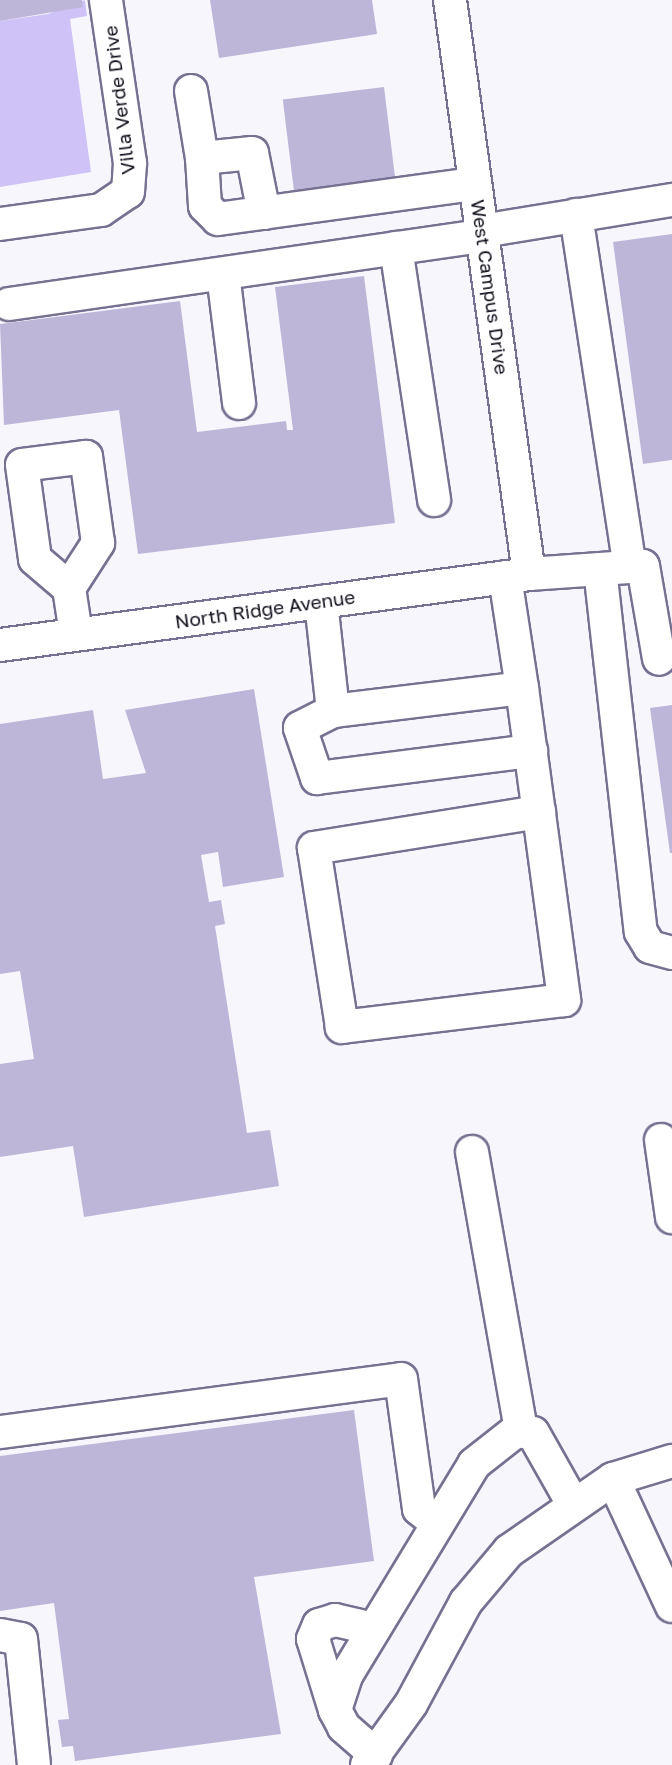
<!DOCTYPE html>
<html>
<head>
<meta charset="utf-8">
<style>
  body { margin:0 }
  #map { position:relative; width:672px; height:1765px; overflow:hidden; background:#f7f6fd; font-family:"Golos Text",sans-serif }
  div>[style] { position:absolute }
  .green>* { inset:0; background:#cec2f7 }
  .building>* { inset:0; background:#beb6d9; transform-origin:0 0 }
  .roads { filter:drop-shadow(2px 0 #777191) drop-shadow(-2px 0 #777191) drop-shadow(0 2px #777191) drop-shadow(0 -2px #777191) }
  .minor>* { height:32px; margin:-16px; padding:0 16px; transform-origin:16px; border-radius:16px; background:#fff }
  span { translate:-50% -50%; white-space:nowrap; text-align:center; line-height:1.15; -webkit-text-stroke:5px #fff; paint-order:stroke }
  .street-label { font-size:19px; color:#120f1b }
</style>
</head>
<body>
<div id="map">
  <div class="green">
    <div style="clip-path:polygon(85px 0,87px 16px,70px 19px,91px 172px,0 187px,0 21px,48px 14px)"></div>
  </div>
  <div class="building">
    <div style="clip-path:polygon(0 0,82px 0,83px 7px,0 21px)"></div>
    <div style="clip-path:polygon(210px 0,372px 0,377px 34px,219px 58px)"></div>
    <div style="left:384px;top:87px;width:101px;height:102px;rotate:83deg"></div>
    <div style="clip-path:polygon(672px 234px,672px 460px,643px 464px,613px 242px)"></div>
    <div style="clip-path:polygon(364px 276px,395px 523px,138px 554px,119px 410px,4px 425px,0 324px,180px 301px,197px 432px,286px 421px,287px 430px,293px 430px,275px 287px)"></div>
    <div style="clip-path:polygon(254px 689px,284px 877px,223px 887px,218px 852px,201px 855px,209px 902px,221px 900px,225px 924px,215px 926px,247px 1133px,270px 1130px,279px 1186px,84px 1217px,73px 1146px,0 1157px,0 1064px,34px 1059px,20px 971px,0 974px,0 724px,93px 710px,103px 779px,146px 773px,125px 710px)"></div>
    <div style="clip-path:polygon(672px 705px,672px 853px,670px 853px,650px 708px)"></div>
    <div style="clip-path:polygon(354px 1410px,374px 1561px,254px 1577px,281px 1734px,75px 1761px,73px 1746px,62px 1747px,58px 1720px,69px 1719px,54px 1603px,0 1611px,0 1456px)"></div>
  </div>
  <div class="roads">
    <div class="minor">
      <div style="left:450px;top:0;width:579px;rotate:82.16deg"></div>
      <div style="left:191px;top:91px;width:68px;rotate:80.7deg"></div>
      <div style="left:264px;top:213px;width:61px;rotate:-101.3deg"></div>
      <div style="left:252px;top:153px;width:50px;rotate:174.3deg"></div>
      <div style="left:202px;top:158px;width:48px;rotate:86.4deg"></div>
      <div style="left:205px;top:206px;width:18px;rotate:45deg"></div>
      <div style="left:218px;top:219px;width:259px;rotate:-7.8deg"></div>
      <div style="left:576px;top:215px;width:355px;rotate:81.3deg"></div>
      <div style="left:0;top:224px;width:102px;rotate:-7.9deg"></div>
      <div style="left:101px;top:210px;width:32px;rotate:-34deg"></div>
      <div style="left:128px;top:192px;width:29px;rotate:-86deg"></div>
      <div style="left:130px;top:163px;width:165px;rotate:-98.4deg"></div>
      <div style="left:482px;top:231px;width:193px;rotate:-9.3deg"></div>
      <div style="left:396px;top:248px;width:255px;rotate:81.4deg"></div>
      <div style="left:223px;top:274px;width:130px;rotate:82.9deg"></div>
      <div style="left:9px;top:304px;width:479px;rotate:-8.2deg"></div>
      <div style="left:600px;top:569px;width:365px;rotate:83.6deg"></div>
      <div style="left:641px;top:932px;width:17px;rotate:59deg"></div>
      <div style="left:650px;top:947px;width:23px;rotate:15deg"></div>
      <div style="left:69px;top:588px;width:54px;rotate:-57.2deg"></div>
      <div style="left:98px;top:543px;width:87px;rotate:-97.9deg"></div>
      <div style="left:86px;top:457px;width:64px;rotate:172.9deg"></div>
      <div style="left:22px;top:465px;width:95px;rotate:82.1deg"></div>
      <div style="left:35px;top:559px;width:45px;rotate:40.5deg"></div>
      <div style="left:69px;top:588px;width:47px;rotate:81.3deg"></div>
      <div style="left:321px;top:602px;width:110px;rotate:83.7deg"></div>
      <div style="left:333px;top:711px;width:190px;rotate:-6.9deg"></div>
      <div style="left:522px;top:688px;width:112px;rotate:-98.7deg"></div>
      <div style="left:0;top:645px;width:534px;rotate:-7.64deg"></div>
      <div style="left:529px;top:574px;width:114px;rotate:-4deg"></div>
      <div style="left:643px;top:566px;width:94px;rotate:80.2deg"></div>
      <div style="left:522px;top:688px;width:315px;rotate:82.3deg"></div>
      <div style="left:564px;top:1000px;width:224px;rotate:173.1deg"></div>
      <div style="left:342px;top:1027px;width:181px;rotate:-98.9deg"></div>
      <div style="left:314px;top:848px;width:228px;rotate:-9.1deg"></div>
      <div style="left:333px;top:711px;width:37px;rotate:153deg"></div>
      <div style="left:300px;top:728px;width:53px;rotate:71.2deg"></div>
      <div style="left:317px;top:778px;width:216px;rotate:-7.2deg"></div>
      <div style="left:661px;top:1140px;width:78px;rotate:81.9deg"></div>
      <div style="left:472px;top:1152px;width:283px;rotate:80deg"></div>
      <div style="left:0;top:1432px;width:404px;rotate:-7.5deg"></div>
      <div style="left:401px;top:1379px;width:131px;rotate:82.1deg"></div>
      <div style="left:419px;top:1509px;width:23px;rotate:38deg"></div>
      <div style="left:613px;top:1479px;width:140px;rotate:65.1deg"></div>
      <div style="left:0;top:1635px;width:21px;rotate:11deg"></div>
      <div style="left:21px;top:1639px;width:127px;rotate:84.1deg"></div>
      <div style="left:335px;top:1710px;width:74px;rotate:-107.2deg"></div>
      <div style="left:313px;top:1639px;width:15px;rotate:-67deg"></div>
      <div style="left:319px;top:1625px;width:17px;rotate:-17deg"></div>
      <div style="left:335px;top:1620px;width:40px;rotate:13deg"></div>
      <div style="left:376px;top:1755px;width:43px;rotate:-138.8deg"></div>
      <div style="left:344px;top:1727px;width:19px;rotate:-118deg"></div>
      <div style="left:335px;top:1710px;width:38px;rotate:-72deg"></div>
      <div style="left:347px;top:1674px;width:245px;rotate:-58.8deg"></div>
      <div style="left:474px;top:1464px;width:53px;rotate:-38.2deg"></div>
      <div style="left:516px;top:1431px;width:17px;rotate:7deg"></div>
      <div style="left:533px;top:1433px;width:79px;rotate:60.5deg"></div>
      <div style="left:367px;top:1765px;width:75px;rotate:-54.2deg"></div>
      <div style="left:411px;top:1704px;width:116px;rotate:-61.7deg"></div>
      <div style="left:466px;top:1602px;width:67px;rotate:-49.9deg"></div>
      <div style="left:509px;top:1551px;width:126px;rotate:-34.7deg"></div>
      <div style="left:613px;top:1479px;width:62px;rotate:-17deg"></div>
    </div>
  </div>
  <div class="street-label">
    <span style="left:119px;top:100px;rotate:-97deg">Villa Verde Drive</span>
    <span style="left:490px;top:287px;rotate:82deg">West Campus Drive</span>
    <span style="left:265px;top:609px;rotate:-8deg">North Ridge Avenue</span>
  </div>
</div>
</body>
</html>
